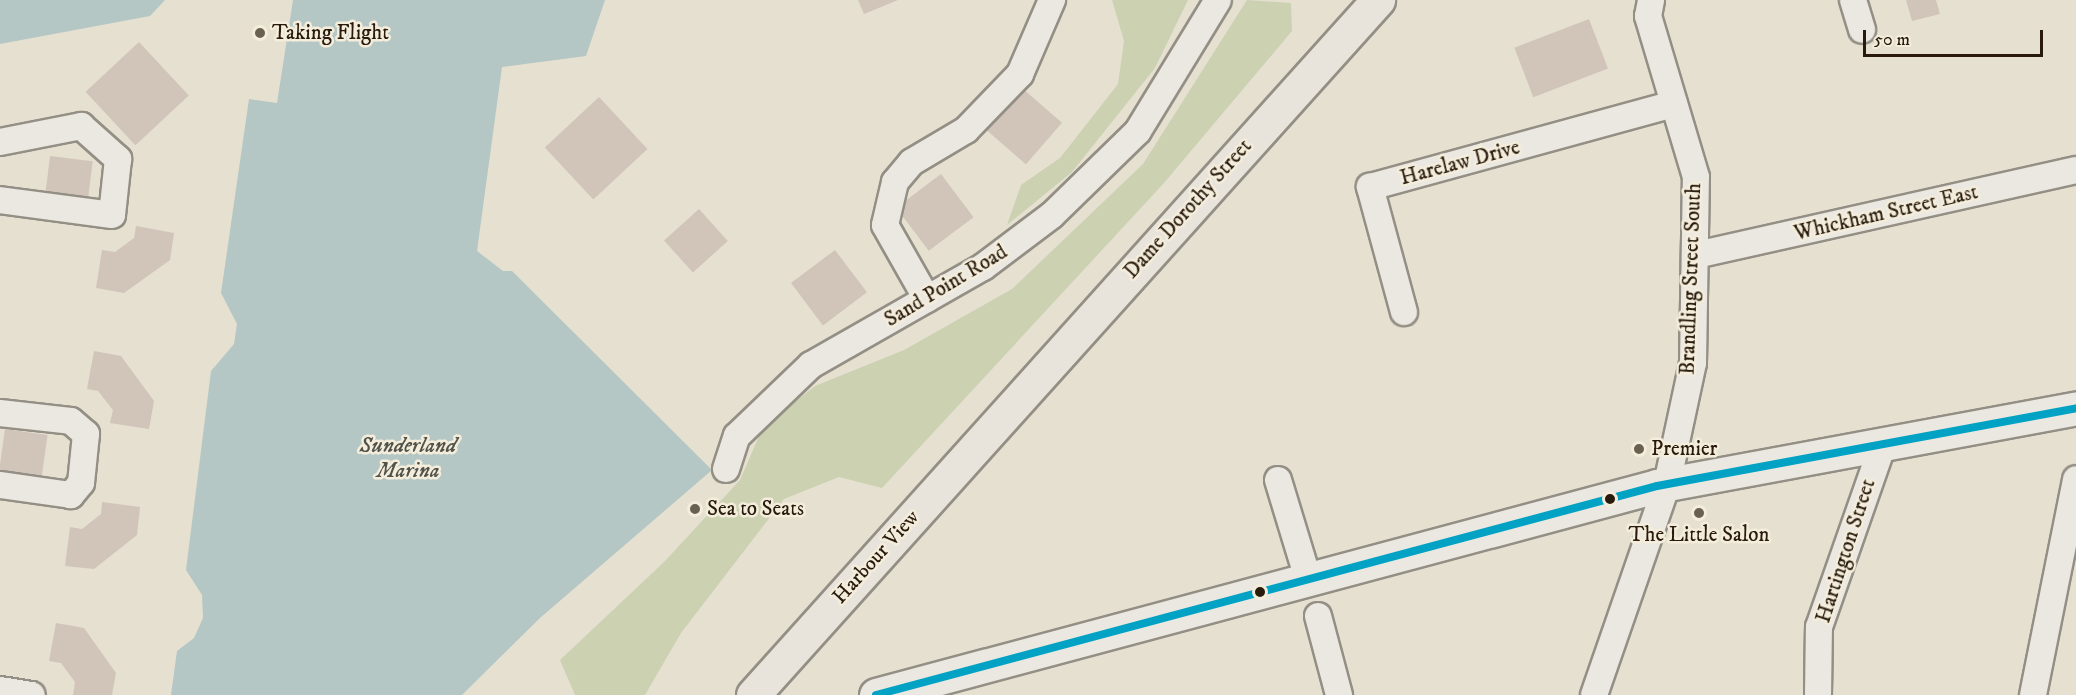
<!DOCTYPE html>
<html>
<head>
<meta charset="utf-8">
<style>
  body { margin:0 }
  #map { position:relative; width:2076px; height:695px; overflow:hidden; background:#e6e0d1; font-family:"IM FELL DW Pica",serif }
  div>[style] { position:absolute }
  .green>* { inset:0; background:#ccd1b2 }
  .water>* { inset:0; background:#b4c7c4 }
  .building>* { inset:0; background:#d1c4b9; transform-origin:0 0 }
  .roads { filter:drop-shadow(2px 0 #948f85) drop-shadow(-2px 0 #948f85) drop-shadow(0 2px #948f85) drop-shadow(0 -2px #948f85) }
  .street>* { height:26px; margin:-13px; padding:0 13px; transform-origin:13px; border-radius:13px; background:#ebe8e1 }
  .secondary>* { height:33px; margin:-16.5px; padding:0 16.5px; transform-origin:16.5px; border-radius:16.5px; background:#ebe8e1 }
  .primary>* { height:33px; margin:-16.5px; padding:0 16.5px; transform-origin:16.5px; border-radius:16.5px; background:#e8e4dc }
  .bus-1>* { height:8px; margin:-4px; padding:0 4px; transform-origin:4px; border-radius:4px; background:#02a2c4 }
  .dots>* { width:16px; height:16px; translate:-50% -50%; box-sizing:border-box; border:3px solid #f4eddc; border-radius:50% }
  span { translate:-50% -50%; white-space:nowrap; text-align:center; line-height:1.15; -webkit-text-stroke:5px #f4eddc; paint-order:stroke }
  .poi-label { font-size:21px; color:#281b0d }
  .left { translate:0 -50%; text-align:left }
  .street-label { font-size:21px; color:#281b0d }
  .water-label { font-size:22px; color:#51534b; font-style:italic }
  .scale { position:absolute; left:1863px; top:30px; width:180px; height:27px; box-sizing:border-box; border:3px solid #281b0d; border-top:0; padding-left:8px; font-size:18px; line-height:21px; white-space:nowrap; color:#281b0d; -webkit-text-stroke:4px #f4eddc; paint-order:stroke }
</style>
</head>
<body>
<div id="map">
  <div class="green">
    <div style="clip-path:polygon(1112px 0,1188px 0,1155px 68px,1072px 172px,1007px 225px,1021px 185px,1060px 158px,1118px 84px,1124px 41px)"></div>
    <div style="clip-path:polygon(1247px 0,1291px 3px,1292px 31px,1164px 183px,882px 488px,839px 477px,784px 499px,681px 633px,645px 695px,575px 695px,560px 660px,664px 562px,740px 480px,763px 427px,815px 386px,904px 350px,1012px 289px,1143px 164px)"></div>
  </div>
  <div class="water">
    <div style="clip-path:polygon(0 0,165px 0,150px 16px,0 44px)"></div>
    <div style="clip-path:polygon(293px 0,605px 0,586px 56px,502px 67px,477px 251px,503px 271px,512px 271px,712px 470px,540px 618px,462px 695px,171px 695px,177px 651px,194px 638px,203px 618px,202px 595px,186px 570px,211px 371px,234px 344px,237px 324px,221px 293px,249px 99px,277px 103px)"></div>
  </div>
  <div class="building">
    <div style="clip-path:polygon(858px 0,898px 0,864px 14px)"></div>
    <div style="clip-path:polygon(1906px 0,1936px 0,1940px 14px,1912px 21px)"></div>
    <div style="left:1589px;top:19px;width:53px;height:80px;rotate:69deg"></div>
    <div style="left:139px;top:42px;width:73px;height:73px;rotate:47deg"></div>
    <div style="left:1022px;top:88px;width:53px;height:55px;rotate:41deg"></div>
    <div style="left:599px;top:97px;width:71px;height:74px;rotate:47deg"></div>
    <div style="left:50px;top:156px;width:43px;height:46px;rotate:7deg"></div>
    <div style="left:941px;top:174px;width:54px;height:56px;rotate:53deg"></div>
    <div style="left:699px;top:209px;width:43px;height:47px;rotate:48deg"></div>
    <div style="clip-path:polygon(136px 226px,174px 233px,170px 260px,124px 293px,96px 288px,102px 250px,115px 252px,134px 238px)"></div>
    <div style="left:835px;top:250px;width:53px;height:55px;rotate:53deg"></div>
    <div style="clip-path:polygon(94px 351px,121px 356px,154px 401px,149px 429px,110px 423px,113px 410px,98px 391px,87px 389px)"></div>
    <div style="left:5px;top:429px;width:43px;height:46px;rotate:8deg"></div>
    <div style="clip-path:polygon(102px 502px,140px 507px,137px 535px,94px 569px,65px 566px,70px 527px,82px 529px,101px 514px)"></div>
    <div style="clip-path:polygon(56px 623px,84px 628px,116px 673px,112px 695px,73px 695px,75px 682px,61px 663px,49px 661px)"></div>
  </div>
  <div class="roads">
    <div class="street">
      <div style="left:1853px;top:0;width:31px;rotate:73deg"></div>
      <div style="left:0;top:142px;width:83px;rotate:-11.2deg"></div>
      <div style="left:81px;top:126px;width:50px;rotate:41.7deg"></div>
      <div style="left:118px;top:159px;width:56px;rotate:96.1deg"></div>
      <div style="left:112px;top:215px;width:113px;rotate:-172.4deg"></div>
      <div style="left:1696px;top:255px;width:389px;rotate:-12.6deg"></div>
      <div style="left:927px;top:299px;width:85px;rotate:-119.6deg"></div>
      <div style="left:885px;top:225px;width:44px;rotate:-76.9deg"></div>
      <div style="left:895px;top:182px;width:26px;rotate:-50deg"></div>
      <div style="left:912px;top:162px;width:63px;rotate:-30.7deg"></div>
      <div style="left:966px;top:130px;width:78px;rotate:-46deg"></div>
      <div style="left:1020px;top:74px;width:81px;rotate:-66.6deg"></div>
      <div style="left:1404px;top:312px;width:130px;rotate:-105.2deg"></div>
      <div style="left:1370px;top:187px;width:315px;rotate:-15.3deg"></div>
      <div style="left:0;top:413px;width:71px;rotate:6.4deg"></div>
      <div style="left:71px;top:421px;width:20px;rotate:41deg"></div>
      <div style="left:86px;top:434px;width:49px;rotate:95.8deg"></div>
      <div style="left:81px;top:483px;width:16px;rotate:130deg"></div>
      <div style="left:71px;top:495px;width:72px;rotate:-172deg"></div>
      <div style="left:726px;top:469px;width:35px;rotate:-72deg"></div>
      <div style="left:737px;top:436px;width:103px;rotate:-43.8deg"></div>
      <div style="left:811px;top:365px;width:198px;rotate:-29.7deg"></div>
      <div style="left:983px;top:267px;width:86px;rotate:-37deg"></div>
      <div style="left:1052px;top:215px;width:120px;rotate:-44.3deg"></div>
      <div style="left:1138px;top:131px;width:153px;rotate:-58.6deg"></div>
      <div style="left:1278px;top:480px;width:103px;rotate:73.1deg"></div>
      <div style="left:1318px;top:616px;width:82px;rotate:75.1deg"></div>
      <div style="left:0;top:690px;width:32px;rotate:9deg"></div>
      <div style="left:1594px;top:695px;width:223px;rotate:-70.9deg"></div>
      <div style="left:1667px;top:484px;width:124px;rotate:-77.9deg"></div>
      <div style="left:1693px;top:363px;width:186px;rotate:-89.1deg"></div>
      <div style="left:1696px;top:177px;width:168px;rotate:-106.6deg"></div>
      <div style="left:1648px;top:16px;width:16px;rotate:-79deg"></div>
      <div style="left:1818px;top:695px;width:68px;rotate:-89.2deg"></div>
      <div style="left:1819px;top:627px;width:194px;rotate:-70.7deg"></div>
      <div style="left:2033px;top:695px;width:220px;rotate:-78.7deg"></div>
    </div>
    <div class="secondary">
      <div style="left:876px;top:695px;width:808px;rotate:-14.98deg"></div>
      <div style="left:1657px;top:486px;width:426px;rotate:-10.5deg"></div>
    </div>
    <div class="primary">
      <div style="left:753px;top:695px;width:935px;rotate:-48.04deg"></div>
    </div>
  </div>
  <div class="bus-1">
    <div style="left:876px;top:695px;width:808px;rotate:-14.98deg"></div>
    <div style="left:1657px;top:486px;width:426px;rotate:-10.5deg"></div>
  </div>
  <div class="dots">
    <div style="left:260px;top:33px;background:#6a6052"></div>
    <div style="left:1639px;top:449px;background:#6a6052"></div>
    <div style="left:1610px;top:499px;background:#281b0d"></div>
    <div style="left:695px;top:509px;background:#6a6052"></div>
    <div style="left:1699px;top:513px;background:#6a6052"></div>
    <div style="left:1260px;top:592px;background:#281b0d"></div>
  </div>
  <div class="poi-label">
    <span class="left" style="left:272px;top:33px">Taking Flight</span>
    <span class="left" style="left:1651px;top:449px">Premier</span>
    <span class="left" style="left:707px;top:509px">Sea to Seats</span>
    <span style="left:1699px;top:535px">The Little Salon</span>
  </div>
  <div class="street-label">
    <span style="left:1460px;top:163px;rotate:-15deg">Harelaw Drive</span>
    <span style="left:1188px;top:209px;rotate:-48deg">Dame Dorothy Street</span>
    <span style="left:1886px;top:213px;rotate:-13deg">Whickham Street East</span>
    <span style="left:1691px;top:279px;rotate:-88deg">Brandling Street South</span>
    <span style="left:946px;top:286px;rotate:-31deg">Sand Point Road</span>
    <span style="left:1846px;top:551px;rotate:-72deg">Hartington Street</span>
    <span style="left:876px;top:557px;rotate:-48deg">Harbour View</span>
  </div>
  <div class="water-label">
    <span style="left:408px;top:458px">Sunderland<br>Marina</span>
  </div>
  <div class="scale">50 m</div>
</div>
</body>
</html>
